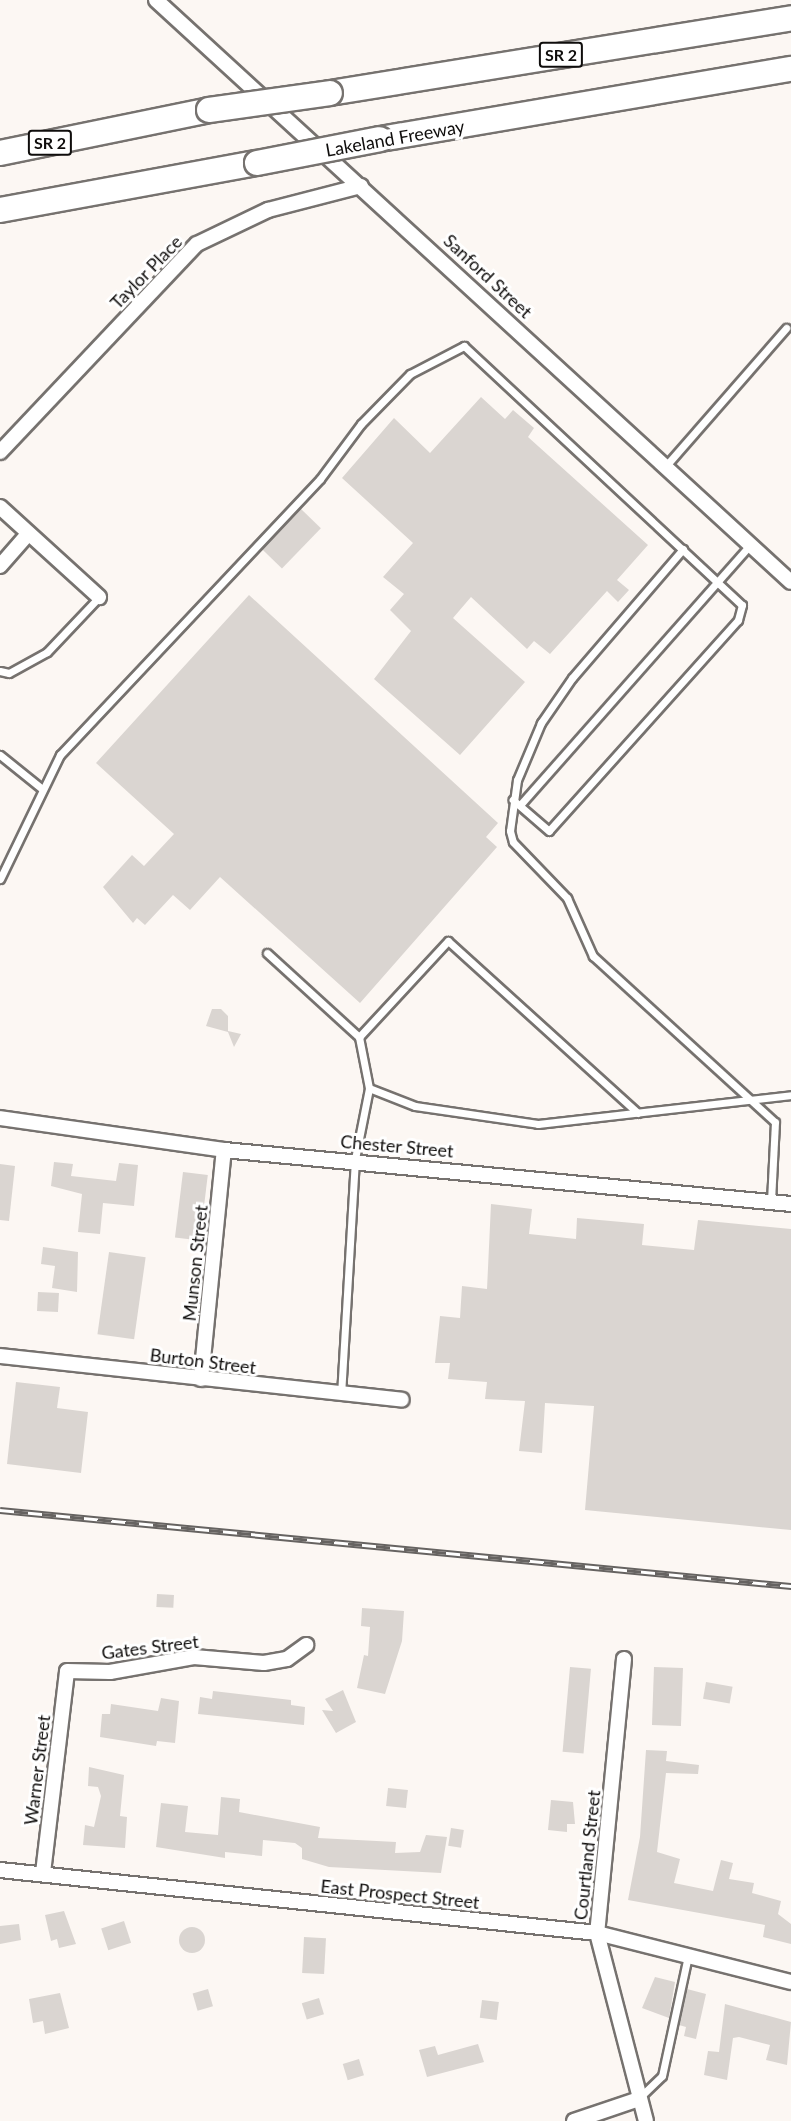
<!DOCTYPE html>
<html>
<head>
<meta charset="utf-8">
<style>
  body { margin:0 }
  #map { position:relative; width:791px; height:2121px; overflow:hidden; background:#fcf7f3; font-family:Lato,sans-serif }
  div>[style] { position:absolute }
  .building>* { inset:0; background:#dad5d1; transform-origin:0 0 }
  .round { border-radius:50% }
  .roads { filter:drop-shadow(2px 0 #76726f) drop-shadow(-2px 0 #76726f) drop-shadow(0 2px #76726f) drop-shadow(0 -2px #76726f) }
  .lane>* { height:7px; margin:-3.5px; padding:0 3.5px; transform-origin:3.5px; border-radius:3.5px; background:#fff }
  .street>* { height:14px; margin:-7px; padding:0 7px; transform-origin:7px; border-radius:7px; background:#fff }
  .highway>* { height:24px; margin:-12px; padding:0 12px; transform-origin:12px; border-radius:12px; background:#fff }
  .rail>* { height:7px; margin-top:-3.5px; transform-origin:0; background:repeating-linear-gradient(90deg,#fff 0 14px,#666361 0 28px); box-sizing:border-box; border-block:2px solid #666361 }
  .bridges { filter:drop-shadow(2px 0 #76726f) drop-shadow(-2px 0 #76726f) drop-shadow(0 2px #76726f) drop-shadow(0 -2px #76726f) }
  .highway-bridge>* { height:24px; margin:-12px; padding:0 12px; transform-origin:12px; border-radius:12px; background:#fff }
  span { translate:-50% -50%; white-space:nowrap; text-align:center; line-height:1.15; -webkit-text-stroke:6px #fff; paint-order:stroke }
  .shield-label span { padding:2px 4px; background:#fff; border:2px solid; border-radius:4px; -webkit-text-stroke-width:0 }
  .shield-label { font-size:16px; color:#0f0d0c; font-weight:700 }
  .street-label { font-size:18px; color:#0f0d0c }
</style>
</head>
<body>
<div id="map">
  <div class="building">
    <div style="clip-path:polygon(481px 397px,505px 419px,513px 410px,534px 428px,528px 437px,648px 545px,617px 580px,629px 590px,618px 602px,607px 591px,550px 654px,534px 641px,527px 649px,471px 597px,453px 618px,525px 682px,460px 755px,374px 679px,411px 631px,390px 610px,404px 594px,383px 577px,413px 543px,342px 478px,394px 418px,430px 453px)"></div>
    <div style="left:300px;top:508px;width:29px;height:56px;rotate:44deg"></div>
    <div style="clip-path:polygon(249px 595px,498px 823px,486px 837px,497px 847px,360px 1003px,220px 877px,190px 910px,173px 895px,145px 925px,137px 918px,133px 923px,103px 887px,132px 855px,144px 866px,174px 834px,96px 763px)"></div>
    <div style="clip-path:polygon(212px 1009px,221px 1009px,228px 1016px,228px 1031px,241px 1034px,234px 1047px,228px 1032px,206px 1026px)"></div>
    <div style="clip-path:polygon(54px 1162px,73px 1164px,71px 1176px,116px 1181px,119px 1163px,138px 1165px,134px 1206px,103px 1203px,100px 1234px,78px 1232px,82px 1194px,51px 1186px)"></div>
    <div style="clip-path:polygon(0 1164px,15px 1166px,9px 1221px,0 1220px)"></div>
    <div style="left:183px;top:1172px;width:25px;height:66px;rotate:7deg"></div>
    <div style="clip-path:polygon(491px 1204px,532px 1209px,529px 1234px,576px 1239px,577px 1218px,644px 1224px,642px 1245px,694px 1250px,698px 1220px,791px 1229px,791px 1530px,585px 1510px,594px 1406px,545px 1403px,542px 1453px,519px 1451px,525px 1401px,485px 1399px,487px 1382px,448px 1379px,450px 1363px,435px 1363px,440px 1316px,460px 1318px,462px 1286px,487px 1289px)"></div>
    <div style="clip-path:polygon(43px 1247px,78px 1252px,77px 1292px,52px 1288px,55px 1266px,41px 1264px)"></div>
    <div style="left:109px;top:1252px;width:37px;height:83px;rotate:8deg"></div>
    <div style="left:38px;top:1292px;width:21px;height:19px;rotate:3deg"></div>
    <div style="clip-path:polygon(16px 1382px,60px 1387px,57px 1408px,88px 1412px,81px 1473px,7px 1464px)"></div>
    <div style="left:157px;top:1594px;width:17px;height:13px;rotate:3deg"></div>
    <div style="clip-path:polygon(362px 1608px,404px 1611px,402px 1641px,385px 1694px,357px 1688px,364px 1655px,368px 1656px,370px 1627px,361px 1626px)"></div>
    <div style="left:570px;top:1667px;width:21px;height:85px;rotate:5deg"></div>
    <div style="left:654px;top:1667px;width:29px;height:58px;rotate:2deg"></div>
    <div style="left:706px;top:1682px;width:27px;height:17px;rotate:10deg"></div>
    <div style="clip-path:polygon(343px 1690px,356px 1722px,336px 1733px,322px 1710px,333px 1711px,325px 1699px)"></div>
    <div style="clip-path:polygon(213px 1691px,291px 1700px,291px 1705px,305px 1707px,304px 1725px,198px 1714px,200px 1697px,212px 1699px)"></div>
    <div style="clip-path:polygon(161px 1698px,179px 1701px,175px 1743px,157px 1741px,156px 1746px,100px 1737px,102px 1714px,110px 1714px,111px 1704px,158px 1711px)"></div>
    <div style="clip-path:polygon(646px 1750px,667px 1751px,666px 1761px,699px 1765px,698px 1774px,666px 1773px,657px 1852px,680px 1859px,674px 1883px,713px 1891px,721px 1860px,733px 1863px,729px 1879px,754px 1883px,752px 1893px,781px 1901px,778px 1914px,791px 1924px,791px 1944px,763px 1937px,765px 1925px,628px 1900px,640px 1837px)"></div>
    <div style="clip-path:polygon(89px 1767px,124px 1775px,120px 1816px,127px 1817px,125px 1848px,83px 1845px,85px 1825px,94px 1827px,101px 1796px,98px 1787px,88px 1786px)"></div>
    <div style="left:388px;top:1788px;width:20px;height:18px;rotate:6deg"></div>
    <div style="clip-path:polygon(221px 1797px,240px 1799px,239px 1812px,320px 1827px,318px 1838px,396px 1842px,395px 1853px,420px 1852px,426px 1835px,447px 1837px,441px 1873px,329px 1867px,302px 1859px,302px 1848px,295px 1843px,263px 1840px,262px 1856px,225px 1852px,225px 1858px,156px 1847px,161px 1803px,188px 1806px,185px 1832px,218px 1835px)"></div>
    <div style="clip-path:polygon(551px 1800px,573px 1802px,575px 1824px,567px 1824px,567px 1832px,548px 1830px)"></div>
    <div style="left:451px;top:1828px;width:13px;height:18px;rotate:9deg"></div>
    <div style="clip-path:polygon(64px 1911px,76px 1944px,59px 1948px,57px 1939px,51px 1941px,45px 1915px)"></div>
    <div style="left:124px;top:1921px;width:23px;height:24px;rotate:72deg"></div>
    <div style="clip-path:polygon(19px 1924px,21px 1940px,0 1944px,0 1926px)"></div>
    <div class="round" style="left:179px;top:1927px;width:26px;height:26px"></div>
    <div style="left:304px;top:1937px;width:22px;height:36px;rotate:3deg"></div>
    <div style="clip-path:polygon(655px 1977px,675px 1982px,669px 2018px,642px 2008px)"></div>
    <div style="left:208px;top:1989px;width:18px;height:16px;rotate:74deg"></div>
    <div style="clip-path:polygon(687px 1989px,706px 1994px,696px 2039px,684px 2036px,686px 2027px,679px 2025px)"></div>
    <div style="clip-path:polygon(60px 1993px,69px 2028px,45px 2034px,43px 2021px,33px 2023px,29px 1999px)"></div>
    <div style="left:319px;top:1998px;width:17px;height:18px;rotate:73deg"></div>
    <div style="left:482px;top:2000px;width:17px;height:18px;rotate:7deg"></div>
    <div style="clip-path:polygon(725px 2004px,791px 2022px,787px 2065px,766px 2060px,770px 2045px,739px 2037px,733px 2038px,727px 2080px,704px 2075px,708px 2051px,719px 2052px)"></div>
    <div style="clip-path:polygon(478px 2044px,484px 2062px,427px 2077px,419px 2050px,435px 2046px,438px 2055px)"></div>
    <div style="left:359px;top:2059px;width:17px;height:17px;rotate:73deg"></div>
  </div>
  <div class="roads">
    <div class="lane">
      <div style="left:664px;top:468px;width:186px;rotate:-48.9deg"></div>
      <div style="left:683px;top:549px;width:170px;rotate:130.7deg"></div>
      <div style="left:572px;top:678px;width:55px;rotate:124.6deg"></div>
      <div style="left:541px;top:723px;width:62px;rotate:112.8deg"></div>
      <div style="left:517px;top:780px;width:51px;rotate:97.8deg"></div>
      <div style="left:510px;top:831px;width:11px;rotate:75deg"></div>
      <div style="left:513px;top:842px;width:78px;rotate:46deg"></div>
      <div style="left:567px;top:898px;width:64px;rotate:65.9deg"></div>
      <div style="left:593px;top:956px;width:246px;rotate:42.4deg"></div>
      <div style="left:775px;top:1122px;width:80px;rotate:92.9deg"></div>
      <div style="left:0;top:671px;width:9px;rotate:13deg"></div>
      <div style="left:9px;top:673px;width:43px;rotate:-28.9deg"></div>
      <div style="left:47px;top:652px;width:76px;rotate:-46.6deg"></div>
      <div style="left:0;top:755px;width:53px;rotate:38.8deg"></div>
      <div style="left:520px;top:805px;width:347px;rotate:-48.5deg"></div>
      <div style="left:0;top:879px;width:138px;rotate:-64.2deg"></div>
      <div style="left:60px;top:755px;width:379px;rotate:-46.7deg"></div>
      <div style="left:320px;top:479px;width:69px;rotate:-53.3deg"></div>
      <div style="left:361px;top:424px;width:70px;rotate:-45.6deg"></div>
      <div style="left:410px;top:374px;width:61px;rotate:-27.4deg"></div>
      <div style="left:464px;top:346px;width:380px;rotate:43deg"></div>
      <div style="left:742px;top:605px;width:16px;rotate:105deg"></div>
      <div style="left:738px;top:620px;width:283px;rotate:131.9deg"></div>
      <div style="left:549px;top:831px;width:48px;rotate:-139.3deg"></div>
      <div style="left:267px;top:953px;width:125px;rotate:42.4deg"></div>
      <div style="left:369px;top:1088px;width:49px;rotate:21.4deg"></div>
      <div style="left:415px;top:1106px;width:124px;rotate:8.3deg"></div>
      <div style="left:538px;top:1124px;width:255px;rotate:-6.5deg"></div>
      <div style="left:341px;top:1395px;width:236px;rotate:-86.6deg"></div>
      <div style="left:355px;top:1159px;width:72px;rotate:-78.8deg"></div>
      <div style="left:369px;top:1088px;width:52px;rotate:-101.1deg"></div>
      <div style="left:359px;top:1037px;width:131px;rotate:-47.2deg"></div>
      <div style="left:448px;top:941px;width:256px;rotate:42.2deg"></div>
      <div style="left:640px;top:2097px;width:30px;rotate:-44deg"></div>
      <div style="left:662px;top:2076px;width:123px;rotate:-77.8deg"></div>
    </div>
    <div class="street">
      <div style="left:156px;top:0;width:861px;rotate:42.51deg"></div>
      <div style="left:0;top:452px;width:286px;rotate:-46.6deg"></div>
      <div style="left:197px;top:244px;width:79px;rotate:-25.6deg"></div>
      <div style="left:268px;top:210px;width:96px;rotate:-14.5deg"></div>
      <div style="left:0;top:507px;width:134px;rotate:42.3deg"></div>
      <div style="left:0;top:566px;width:43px;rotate:-48.8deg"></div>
      <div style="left:0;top:1118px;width:226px;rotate:8.1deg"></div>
      <div style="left:224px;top:1150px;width:570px;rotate:5.44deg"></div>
      <div style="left:0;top:1356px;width:404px;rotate:6.2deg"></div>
      <div style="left:201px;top:1379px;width:230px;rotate:-84.3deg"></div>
      <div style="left:624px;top:1659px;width:275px;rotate:95.6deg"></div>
      <div style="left:597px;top:1933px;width:194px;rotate:75.4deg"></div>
      <div style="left:0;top:1870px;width:600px;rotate:6.02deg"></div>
      <div style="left:597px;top:1933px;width:200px;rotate:14.2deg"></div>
      <div style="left:43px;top:1873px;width:203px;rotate:-83.2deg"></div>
      <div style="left:67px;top:1671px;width:43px;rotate:1.3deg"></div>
      <div style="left:110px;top:1672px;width:85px;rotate:-10.1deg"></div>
      <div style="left:194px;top:1657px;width:70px;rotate:4.9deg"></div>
      <div style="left:264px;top:1663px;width:23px;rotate:-10deg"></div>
      <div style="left:287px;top:1659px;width:24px;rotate:-36deg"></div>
      <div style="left:574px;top:2121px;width:69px;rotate:-18.7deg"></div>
    </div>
    <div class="highway">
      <div style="left:330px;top:93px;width:467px;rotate:-9.2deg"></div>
      <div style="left:380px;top:139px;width:417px;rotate:-9.7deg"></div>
      <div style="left:0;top:153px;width:213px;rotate:-11.6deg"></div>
      <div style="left:0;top:210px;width:261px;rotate:-10.4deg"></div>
    </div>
  </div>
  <div class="rail">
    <div style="left:0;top:1510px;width:795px;rotate:5.49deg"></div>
  </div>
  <div class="bridges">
    <div class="highway-bridge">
      <div style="left:209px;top:110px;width:122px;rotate:-8deg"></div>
      <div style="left:257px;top:163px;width:125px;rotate:-11deg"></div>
    </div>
  </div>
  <div class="shield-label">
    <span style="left:561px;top:55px">SR 2</span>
    <span style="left:50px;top:143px">SR 2</span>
  </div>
  <div class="street-label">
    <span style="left:395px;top:138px;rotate:-10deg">Lakeland Freeway</span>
    <span style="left:146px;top:272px;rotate:-46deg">Taylor Place</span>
    <span style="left:488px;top:276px;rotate:43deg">Sanford Street</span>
    <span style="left:397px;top:1146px;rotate:5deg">Chester Street</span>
    <span style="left:195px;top:1263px;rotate:-84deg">Munson Street</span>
    <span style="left:203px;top:1361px;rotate:7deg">Burton Street</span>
    <span style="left:150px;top:1647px;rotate:-7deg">Gates Street</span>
    <span style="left:37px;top:1770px;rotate:-83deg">Warner Street</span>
    <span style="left:587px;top:1855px;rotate:-84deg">Courtland Street</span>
    <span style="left:400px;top:1894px;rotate:6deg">East Prospect Street</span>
  </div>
</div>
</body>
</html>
